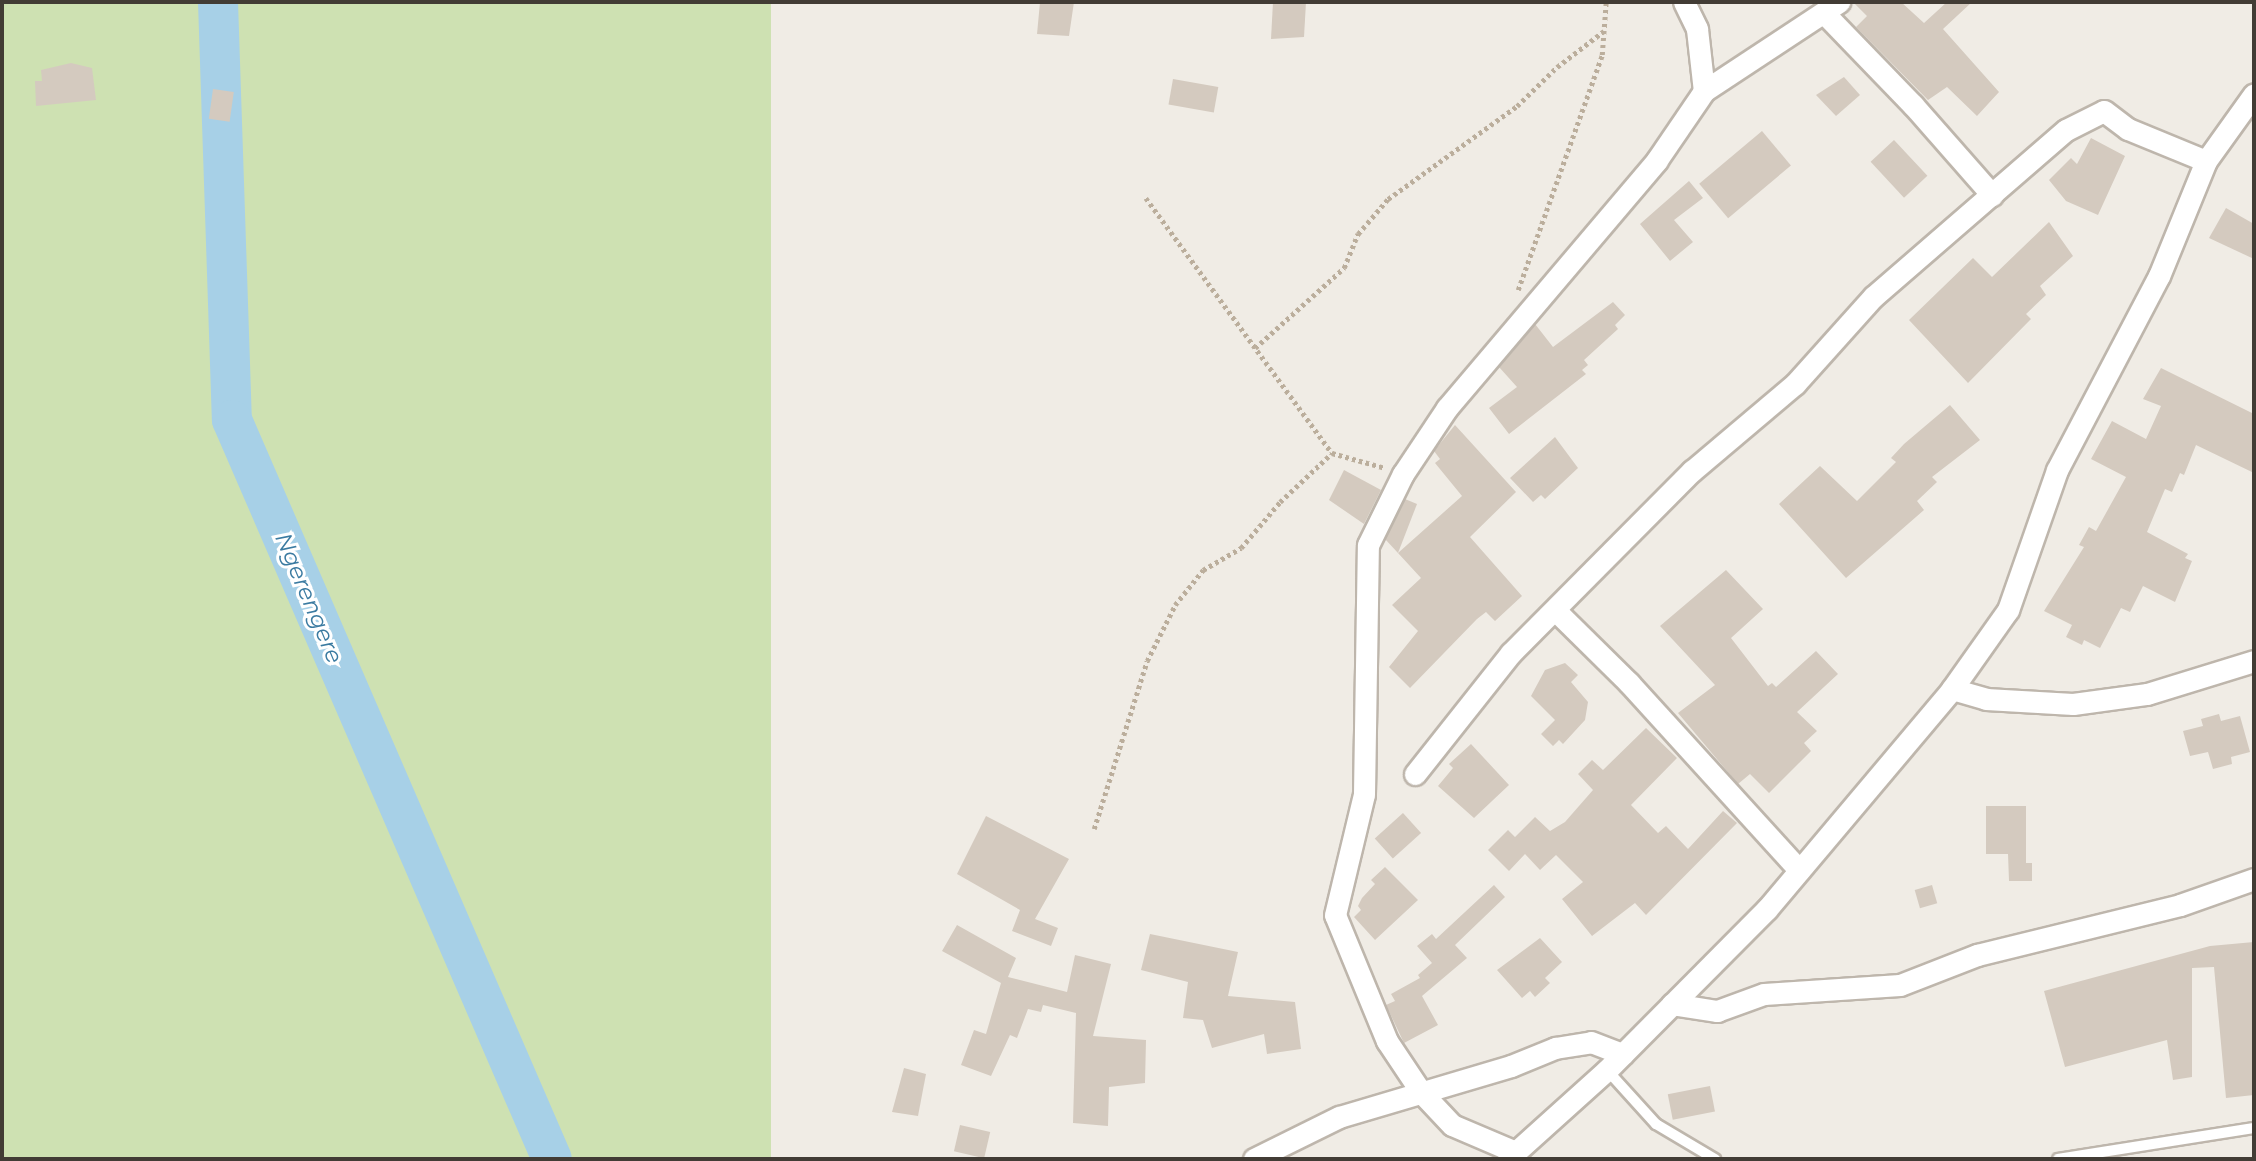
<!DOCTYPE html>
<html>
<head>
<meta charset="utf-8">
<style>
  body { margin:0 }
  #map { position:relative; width:2256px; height:1161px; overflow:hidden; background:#f0ece5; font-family:Montserrat,sans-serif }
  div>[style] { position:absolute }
  .green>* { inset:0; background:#cee1b2; transform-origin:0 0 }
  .river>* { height:40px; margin:-20px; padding:0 20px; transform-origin:20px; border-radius:20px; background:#a7d0e7 }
  .building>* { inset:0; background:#d4cabf; transform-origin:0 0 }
  .path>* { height:4.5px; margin-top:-2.25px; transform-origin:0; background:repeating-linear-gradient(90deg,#bbae9c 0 3.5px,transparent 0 7px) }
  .roads { filter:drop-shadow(2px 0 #beb6ac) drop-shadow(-2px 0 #beb6ac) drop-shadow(0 2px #beb6ac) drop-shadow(0 -2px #beb6ac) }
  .service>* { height:10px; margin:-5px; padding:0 5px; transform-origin:5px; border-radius:5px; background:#fff }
  .minor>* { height:21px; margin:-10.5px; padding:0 10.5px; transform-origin:10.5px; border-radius:10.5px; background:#fff }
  span { translate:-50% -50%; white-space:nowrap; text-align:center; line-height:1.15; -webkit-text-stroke:6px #fff; paint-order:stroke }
  .water-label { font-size:23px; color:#3b7ba1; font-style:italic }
  .frame { position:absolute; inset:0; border:4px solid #423c35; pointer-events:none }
</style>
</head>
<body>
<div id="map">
  <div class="green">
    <div style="left:2px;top:2px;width:769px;height:1157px"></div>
  </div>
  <div class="river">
    <div style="left:218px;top:2px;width:418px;rotate:88.1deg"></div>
    <div style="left:232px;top:420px;width:805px;rotate:66.59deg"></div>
  </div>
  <div class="building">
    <div style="clip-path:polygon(1040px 2px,1074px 2px,1069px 36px,1037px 34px)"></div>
    <div style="clip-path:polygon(1273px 2px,1306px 2px,1304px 37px,1271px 39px)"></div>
    <div style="clip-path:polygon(1853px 2px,1901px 2px,1924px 23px,1947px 2px,1972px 2px,1943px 29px,1999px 92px,1977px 116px,1947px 87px,1928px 100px,1856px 27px,1867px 16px)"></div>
    <div style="clip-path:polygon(71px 63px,92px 68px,96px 100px,36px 106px,35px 81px,42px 81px,41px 70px)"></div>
    <div style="clip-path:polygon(1844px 77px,1860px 95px,1836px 116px,1816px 95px)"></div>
    <div style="left:1173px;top:79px;width:46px;height:26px;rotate:10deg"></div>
    <div style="left:213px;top:89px;width:21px;height:30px;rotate:8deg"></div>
    <div style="left:1762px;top:131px;width:45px;height:82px;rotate:50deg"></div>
    <div style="clip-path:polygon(2091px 138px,2125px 156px,2098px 215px,2066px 201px,2049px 180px,2071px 158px,2077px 164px)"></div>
    <div style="left:1894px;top:140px;width:49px;height:32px;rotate:47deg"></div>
    <div style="clip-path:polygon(1689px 181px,1703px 198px,1674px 220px,1693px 242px,1670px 261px,1640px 224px)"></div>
    <div style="clip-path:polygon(2226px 208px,2254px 224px,2254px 259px,2209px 238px)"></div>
    <div style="clip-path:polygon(2049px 222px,2073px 256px,2040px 286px,2046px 295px,2026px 314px,2031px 319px,1968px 383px,1909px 320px,1973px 258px,1992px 277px)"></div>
    <div style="clip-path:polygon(1613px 302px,1625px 315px,1615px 325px,1618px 329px,1584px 360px,1588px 365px,1582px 370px,1586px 374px,1509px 434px,1489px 408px,1517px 387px,1499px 367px,1535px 324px,1553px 347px)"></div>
    <div style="clip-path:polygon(2161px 368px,2254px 414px,2254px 473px,2196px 445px,2184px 475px,2180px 473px,2172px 492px,2165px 489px,2147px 532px,2188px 554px,2185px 558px,2192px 561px,2175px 602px,2143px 586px,2130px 612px,2121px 608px,2100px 648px,2084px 640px,2082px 645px,2066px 637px,2072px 625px,2044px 611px,2084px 547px,2079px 545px,2089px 527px,2096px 531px,2126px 477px,2091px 459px,2112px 421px,2146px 439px,2161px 406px,2143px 399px)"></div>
    <div style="clip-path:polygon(1950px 405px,1980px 440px,1932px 477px,1937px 482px,1917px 501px,1924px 510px,1846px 578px,1779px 504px,1820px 466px,1857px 501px,1896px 462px,1891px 458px,1904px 444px)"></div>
    <div style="clip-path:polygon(1455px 425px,1516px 492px,1470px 537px,1522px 596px,1495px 621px,1486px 612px,1477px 619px,1410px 688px,1389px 667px,1418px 631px,1392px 605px,1421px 578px,1398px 553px,1462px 496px,1435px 463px,1440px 459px,1434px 451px)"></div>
    <div style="clip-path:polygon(1555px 437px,1578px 468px,1545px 499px,1541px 495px,1533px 502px,1510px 478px)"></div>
    <div style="clip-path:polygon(1344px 470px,1381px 490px,1364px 524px,1329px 500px)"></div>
    <div style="clip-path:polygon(1405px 499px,1417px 504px,1398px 553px,1385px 539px)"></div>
    <div style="clip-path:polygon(1726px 570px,1763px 609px,1731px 638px,1768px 686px,1772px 683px,1776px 687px,1816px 651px,1838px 674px,1797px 712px,1817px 731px,1804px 743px,1811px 751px,1769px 793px,1750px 774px,1738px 784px,1678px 713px,1715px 685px,1660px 626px)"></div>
    <div style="clip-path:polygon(1565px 663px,1578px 675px,1571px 682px,1588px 702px,1585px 720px,1563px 744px,1559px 740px,1553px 746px,1541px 734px,1555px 720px,1531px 696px,1545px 670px)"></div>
    <div style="clip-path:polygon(2219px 714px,2221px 721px,2240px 716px,2250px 752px,2231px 757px,2232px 764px,2213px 769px,2208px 752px,2190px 756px,2183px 731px,2203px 726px,2201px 719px)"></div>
    <div style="clip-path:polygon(1646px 728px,1677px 758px,1631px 805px,1658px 833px,1666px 826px,1688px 849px,1723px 811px,1737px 823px,1646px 915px,1635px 903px,1592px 936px,1562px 899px,1583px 882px,1556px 855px,1540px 870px,1525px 854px,1509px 871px,1488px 850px,1508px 830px,1515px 837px,1535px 817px,1550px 831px,1565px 822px,1593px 790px,1578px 774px,1592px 760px,1603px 770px)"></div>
    <div style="clip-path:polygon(1471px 744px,1509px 785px,1474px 818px,1438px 786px,1453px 768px,1449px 764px)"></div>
    <div style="clip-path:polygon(1986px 806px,2026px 806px,2026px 863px,2032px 863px,2032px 881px,2009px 881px,2008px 854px,1986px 854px)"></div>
    <div style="left:1403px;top:813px;width:27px;height:38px;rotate:48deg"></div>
    <div style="clip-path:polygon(986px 816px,1069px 859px,1035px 919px,1058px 928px,1051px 946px,1012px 931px,1020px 910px,957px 874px)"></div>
    <div style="clip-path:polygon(1385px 867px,1418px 900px,1375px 940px,1354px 917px,1361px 910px,1358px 906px,1362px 898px,1375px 884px,1371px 880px)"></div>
    <div style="clip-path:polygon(1494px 885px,1505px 897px,1455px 945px,1467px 958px,1422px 996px,1438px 1025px,1404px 1043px,1386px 1005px,1395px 1001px,1391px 994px,1420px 978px,1418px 975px,1432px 963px,1417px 946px,1432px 934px,1436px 939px)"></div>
    <div style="left:1932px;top:885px;width:19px;height:18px;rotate:74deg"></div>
    <div style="clip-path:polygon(957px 925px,1016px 958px,1008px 977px,1067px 992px,1075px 955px,1111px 964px,1093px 1036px,1146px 1040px,1145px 1083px,1109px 1087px,1108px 1126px,1073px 1123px,1076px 1013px,1043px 1005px,1041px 1012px,1028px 1009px,1017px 1038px,1010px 1035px,991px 1076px,961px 1065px,974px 1030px,986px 1034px,1001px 983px,942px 951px)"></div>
    <div style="clip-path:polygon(1150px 934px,1238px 952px,1228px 996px,1295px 1002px,1301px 1049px,1267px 1054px,1264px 1034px,1212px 1048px,1203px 1020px,1183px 1018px,1188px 982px,1141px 970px)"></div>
    <div style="clip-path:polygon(1540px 938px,1562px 962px,1545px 978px,1550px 983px,1535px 997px,1530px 991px,1522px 998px,1497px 970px)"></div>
    <div style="clip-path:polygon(2254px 942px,2254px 1095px,2226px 1098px,2214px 967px,2192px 968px,2192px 1077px,2173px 1080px,2167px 1040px,2065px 1067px,2044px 991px,2210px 946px)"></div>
    <div style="clip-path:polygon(904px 1068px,926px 1074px,918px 1116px,892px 1112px)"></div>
    <div style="left:1710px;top:1086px;width:26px;height:43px;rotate:79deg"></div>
    <div style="left:960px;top:1125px;width:31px;height:27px;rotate:13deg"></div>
  </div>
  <div class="path">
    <div style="left:1146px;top:198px;width:316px;rotate:53.9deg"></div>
    <div style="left:1332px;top:453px;width:55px;rotate:15.8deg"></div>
    <div style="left:1518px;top:290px;width:250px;rotate:-70.3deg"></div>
    <div style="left:1602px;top:55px;width:53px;rotate:-85.7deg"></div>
    <div style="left:1255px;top:348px;width:120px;rotate:-42deg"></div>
    <div style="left:1344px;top:268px;width:37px;rotate:-68deg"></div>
    <div style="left:1358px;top:234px;width:46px;rotate:-49.4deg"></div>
    <div style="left:1388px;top:199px;width:159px;rotate:-35.8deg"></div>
    <div style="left:1517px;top:106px;width:56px;rotate:-44.3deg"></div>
    <div style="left:1557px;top:67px;width:59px;rotate:-37.5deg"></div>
    <div style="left:1094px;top:829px;width:176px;rotate:-72.5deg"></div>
    <div style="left:1147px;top:661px;width:63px;rotate:-63.4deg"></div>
    <div style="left:1175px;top:605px;width:45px;rotate:-51.3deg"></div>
    <div style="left:1203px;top:570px;width:44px;rotate:-30.1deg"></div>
    <div style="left:1241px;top:548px;width:60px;rotate:-49.7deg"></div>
    <div style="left:1280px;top:502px;width:71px;rotate:-43.3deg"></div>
  </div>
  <div class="roads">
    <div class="service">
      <div style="left:1607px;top:1070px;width:73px;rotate:47.8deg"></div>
      <div style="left:1656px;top:1124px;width:69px;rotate:30.7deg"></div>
      <div style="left:2058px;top:1159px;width:198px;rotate:-9deg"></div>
    </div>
    <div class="minor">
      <div style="left:1684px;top:2px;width:30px;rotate:64deg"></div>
      <div style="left:1697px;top:29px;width:62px;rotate:83.6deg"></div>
      <div style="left:1825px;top:14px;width:127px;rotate:46deg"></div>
      <div style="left:1913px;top:105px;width:120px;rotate:48.7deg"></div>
      <div style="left:1555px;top:610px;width:104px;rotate:44.6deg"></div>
      <div style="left:1629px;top:683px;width:253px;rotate:47.7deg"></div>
      <div style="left:1952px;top:689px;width:35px;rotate:16deg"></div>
      <div style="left:1986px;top:699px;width:87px;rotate:3.3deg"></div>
      <div style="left:2073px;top:704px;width:75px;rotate:-7.7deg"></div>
      <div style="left:2147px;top:694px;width:112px;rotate:-17.1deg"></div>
      <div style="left:1415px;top:774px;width:154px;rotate:-51.6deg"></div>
      <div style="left:1511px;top:653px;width:257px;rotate:-45.2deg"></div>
      <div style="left:1692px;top:471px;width:135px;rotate:-40.2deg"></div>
      <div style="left:1795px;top:384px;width:117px;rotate:-48.1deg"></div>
      <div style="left:1873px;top:297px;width:255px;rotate:-40.9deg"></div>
      <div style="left:2066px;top:130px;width:42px;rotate:-26.6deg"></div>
      <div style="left:2104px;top:111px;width:30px;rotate:37deg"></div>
      <div style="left:2128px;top:129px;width:84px;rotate:22.3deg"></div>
      <div style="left:1672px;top:1004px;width:46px;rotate:8.8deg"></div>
      <div style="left:1717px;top:1011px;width:50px;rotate:-19.9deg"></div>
      <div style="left:1764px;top:994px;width:136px;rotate:-3.8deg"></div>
      <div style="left:1900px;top:985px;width:83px;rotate:-21.3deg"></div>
      <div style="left:1977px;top:955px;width:209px;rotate:-13.8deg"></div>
      <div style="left:2180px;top:905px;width:78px;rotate:-19.4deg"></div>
      <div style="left:1513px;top:1151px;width:66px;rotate:-156.9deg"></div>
      <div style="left:1452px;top:1125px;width:45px;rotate:-133.2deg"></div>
      <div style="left:1421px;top:1092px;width:61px;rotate:-123.7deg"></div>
      <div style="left:1387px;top:1041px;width:136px;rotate:-112.4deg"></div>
      <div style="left:1335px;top:915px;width:124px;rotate:-76.5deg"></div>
      <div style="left:1364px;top:794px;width:249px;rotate:-89.1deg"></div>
      <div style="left:1368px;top:545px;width:79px;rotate:-63.8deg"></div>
      <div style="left:1403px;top:474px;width:79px;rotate:-56.3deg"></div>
      <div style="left:1447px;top:408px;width:325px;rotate:-49.7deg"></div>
      <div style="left:1657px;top:160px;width:83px;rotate:-55.7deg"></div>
      <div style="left:1704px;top:91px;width:162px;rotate:-33.4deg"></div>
      <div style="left:1254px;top:1159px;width:95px;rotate:-26.3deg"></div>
      <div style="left:1339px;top:1117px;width:179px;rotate:-16.5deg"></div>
      <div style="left:1511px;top:1066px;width:48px;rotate:-22.2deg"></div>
      <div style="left:1555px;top:1048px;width:36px;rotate:-9deg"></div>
      <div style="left:1591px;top:1042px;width:34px;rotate:21deg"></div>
      <div style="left:1508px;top:1159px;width:133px;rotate:-42deg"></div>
      <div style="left:1607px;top:1070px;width:227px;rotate:-45.2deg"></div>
      <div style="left:1767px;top:909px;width:287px;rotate:-49.9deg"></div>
      <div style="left:1952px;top:689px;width:97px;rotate:-54.7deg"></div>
      <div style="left:2008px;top:610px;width:148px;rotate:-70.7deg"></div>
      <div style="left:2057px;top:470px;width:219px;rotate:-62.3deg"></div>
      <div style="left:2159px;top:276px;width:124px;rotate:-67.8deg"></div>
      <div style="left:2206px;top:161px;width:82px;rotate:-54.4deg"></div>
    </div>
  </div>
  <div class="water-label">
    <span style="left:309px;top:598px;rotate:67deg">Ngerengere</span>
  </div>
  <div class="frame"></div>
</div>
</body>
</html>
